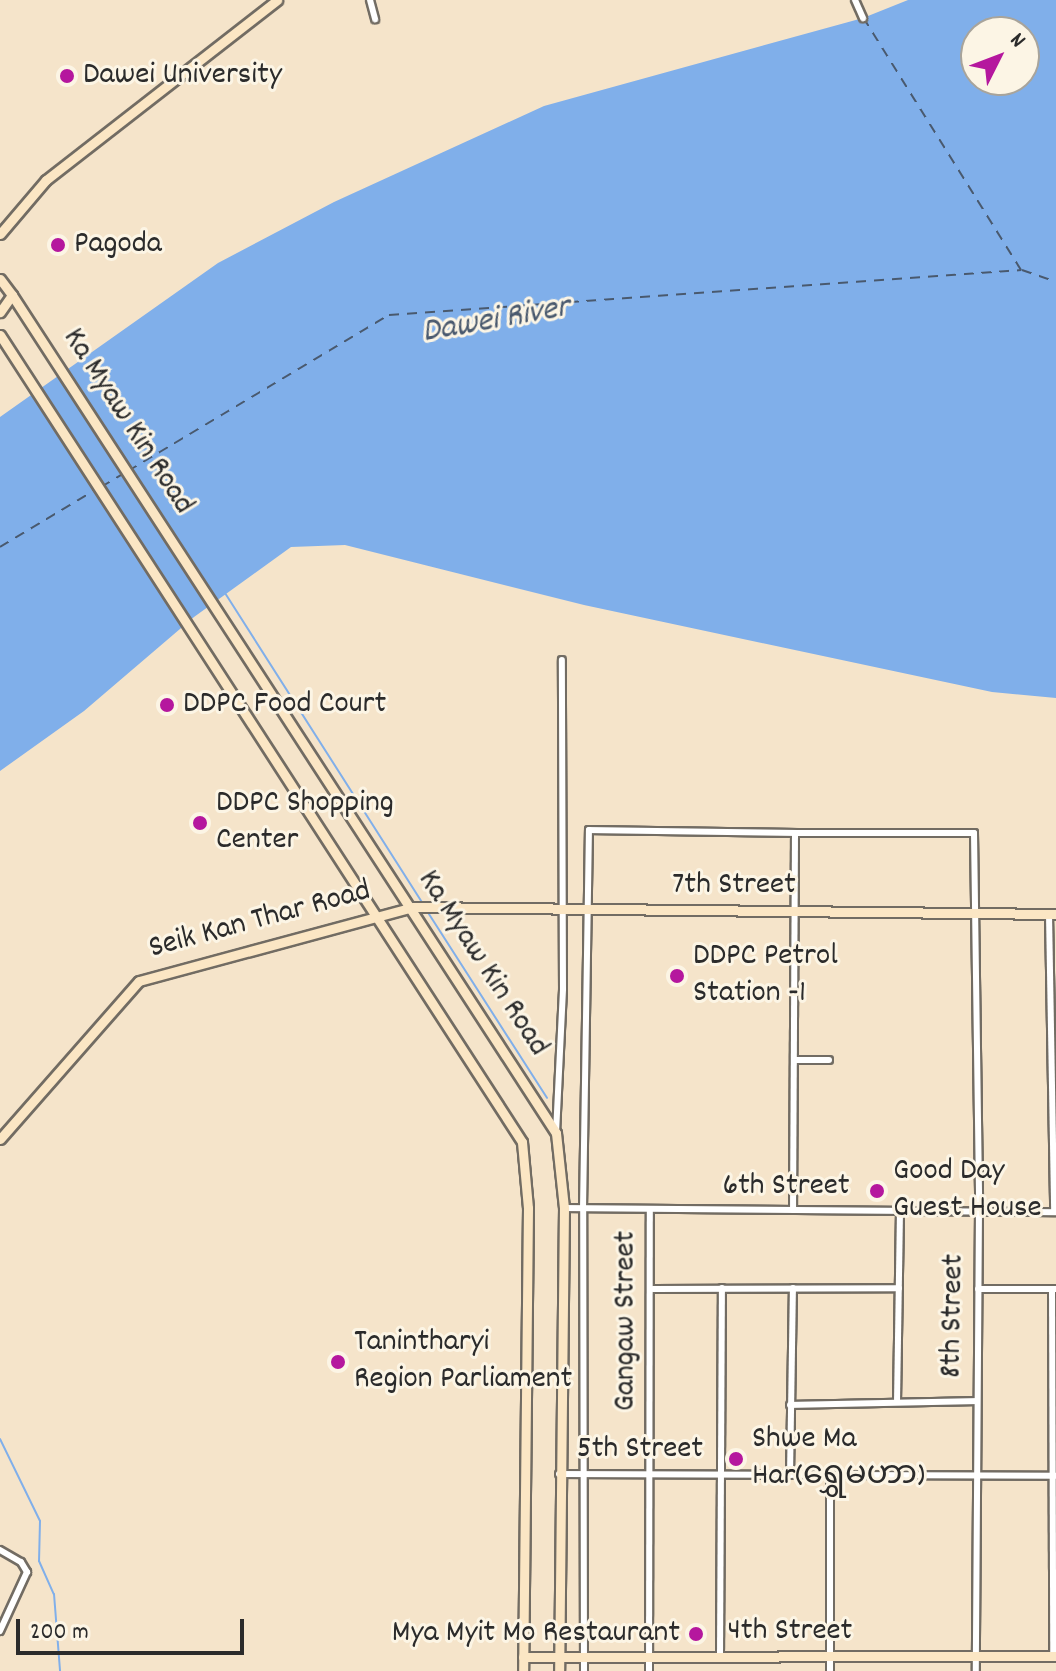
<!DOCTYPE html>
<html>
<head>
<meta charset="utf-8">
<style>
  body { margin:0 }
  #map { position:relative; width:1056px; height:1671px; overflow:hidden; background:#f5e4ca; font-family:Dekko,"Noto Sans Myanmar",sans-serif }
  div>[style] { position:absolute }
  .water>* { inset:0; background:#80afea }
  .stream>* { height:2px; margin:-1px; padding:0 1px; transform-origin:1px; border-radius:1px; background:#80afea }
  .ferry>* { height:2px; margin-top:-1px; transform-origin:0; background:repeating-linear-gradient(90deg,#49596e 0 10px,transparent 0 18px) }
  .roads { filter:drop-shadow(2px 0 #726c63) drop-shadow(-2px 0 #726c63) drop-shadow(0 2px #726c63) drop-shadow(0 -2px #726c63) }
  .street>* { height:6px; margin:-3px; padding:0 3px; transform-origin:3px; border-radius:3px; background:#fff }
  .secondary>* { height:9px; margin:-4.5px; padding:0 4.5px; transform-origin:4.5px; border-radius:4.5px; background:#fbe6c4 }
  .dots>* { width:22px; height:22px; translate:-50% -50%; box-sizing:border-box; border:4px solid #fcf5e5; border-radius:50% }
  span { translate:-50% -50%; white-space:nowrap; text-align:center; line-height:1.15; -webkit-text-stroke:6px #fcf5e5; paint-order:stroke }
  .poi-label { font-size:32px; color:#2b2b2b }
  .left { translate:0 -50%; text-align:left }
  .right { translate:-100% -50%; text-align:right }
  .street-label { font-size:32px; color:#2b2b2b }
  .water-label { font-size:34px; color:#49596e; font-style:italic }
  .north { position:absolute; left:960px; top:16px; width:80px; height:80px; box-sizing:border-box; background:#fcf5e5; border:2px solid #a8a49b; border-radius:50%; rotate:48deg; font-size:22px; font-weight:700; line-height:32px; text-align:center; color:#2b2b2b }
  .north::after { content:''; display:block; margin:auto; width:28px; height:36px; background:#b5179e; clip-path:polygon(50% 0,100% 100%,50% 72%,0 100%) }
  .scale { position:absolute; left:16px; top:1619px; width:228px; height:36px; box-sizing:border-box; border:4px solid #2b2b2b; border-top:0; padding-left:10px; font-size:24px; line-height:28px; white-space:nowrap; color:#2b2b2b; -webkit-text-stroke:6px #fcf5e5; paint-order:stroke }
</style>
</head>
<body>
<div id="map">
  <div class="water">
    <div style="clip-path:polygon(evenodd,908px 0,1056px 0,1056px 698px,992px 692px,584px 605px,345px 545px,291px 547px,194px 617px,84px 711px,0 771px,0 417px,218px 263px,334px 202px,544px 106px,863px 18px,908px 0,976px 32px,1024px 32px,1024px 80px,976px 80px,976px 32px)"></div>
  </div>
  <div class="stream">
    <div style="left:225px;top:593px;width:366px;rotate:57.5deg"></div>
    <div style="left:427px;top:911px;width:222px;rotate:57.3deg"></div>
    <div style="left:0;top:1439px;width:91px;rotate:64deg"></div>
    <div style="left:40px;top:1521px;width:40px;rotate:91.4deg"></div>
    <div style="left:39px;top:1561px;width:36px;rotate:66deg"></div>
    <div style="left:54px;top:1594px;width:77px;rotate:85.5deg"></div>
  </div>
  <div class="ferry">
    <div style="left:1022px;top:270px;width:36px;rotate:19deg"></div>
    <div style="left:128px;top:471px;width:304px;rotate:-30.9deg"></div>
    <div style="left:389px;top:315px;width:634px;rotate:-4.07deg"></div>
    <div style="left:1021px;top:270px;width:296px;rotate:-122deg"></div>
    <div style="left:101px;top:487px;width:26px;rotate:-31deg"></div>
    <div style="left:0;top:547px;width:111px;rotate:-31deg"></div>
  </div>
  <div class="roads">
    <div class="street">
      <div style="left:370px;top:0;width:20px;rotate:75deg"></div>
      <div style="left:855px;top:0;width:20px;rotate:66deg"></div>
      <div style="left:795px;top:833px;width:179px"></div>
      <div style="left:974px;top:833px;width:377px;rotate:89.2deg"></div>
      <div style="left:979px;top:1210px;width:461px;rotate:90.4deg"></div>
      <div style="left:1049px;top:914px;width:298px;rotate:89deg"></div>
      <div style="left:796px;top:1060px;width:33px"></div>
      <div style="left:556px;top:1133px;width:144px;rotate:-87.2deg"></div>
      <div style="left:563px;top:989px;width:329px;rotate:-90.2deg"></div>
      <div style="left:564px;top:1208px;width:492px;rotate:0.5deg"></div>
      <div style="left:653px;top:1289px;width:246px;rotate:-0.2deg"></div>
      <div style="left:978px;top:1289px;width:78px"></div>
      <div style="left:1052px;top:1289px;width:367px;rotate:89.8deg"></div>
      <div style="left:897px;top:1402px;width:190px;rotate:-89.1deg"></div>
      <div style="left:790px;top:1405px;width:187px;rotate:-1.2deg"></div>
      <div style="left:559px;top:1474px;width:497px;rotate:0.2deg"></div>
      <div style="left:790px;top:1475px;width:187px;rotate:-89.1deg"></div>
      <div style="left:0;top:1550px;width:24px;rotate:30deg"></div>
      <div style="left:21px;top:1562px;width:12px;rotate:59deg"></div>
      <div style="left:27px;top:1572px;width:65px;rotate:114.6deg"></div>
      <div style="left:720px;top:1657px;width:369px;rotate:-89.7deg"></div>
      <div style="left:584px;top:1671px;width:462px;rotate:-90.1deg"></div>
      <div style="left:583px;top:1209px;width:379px;rotate:-89.1deg"></div>
      <div style="left:589px;top:830px;width:206px;rotate:0.8deg"></div>
      <div style="left:795px;top:833px;width:377px;rotate:90.3deg"></div>
      <div style="left:649px;top:1671px;width:460px;rotate:-89.9deg"></div>
      <div style="left:830px;top:1671px;width:195px;rotate:-90deg"></div>
    </div>
    <div class="secondary">
      <div style="left:0;top:234px;width:71px;rotate:-49.6deg"></div>
      <div style="left:46px;top:180px;width:293px;rotate:-37.9deg"></div>
      <div style="left:0;top:279px;width:20px;rotate:53deg"></div>
      <div style="left:12px;top:295px;width:21px;rotate:125deg"></div>
      <div style="left:12px;top:295px;width:999px;rotate:57.01deg"></div>
      <div style="left:556px;top:1133px;width:75px;rotate:83.9deg"></div>
      <div style="left:564px;top:1208px;width:463px;rotate:90.6deg"></div>
      <div style="left:0;top:335px;width:961px;rotate:57.1deg"></div>
      <div style="left:522px;top:1142px;width:66px;rotate:84.8deg"></div>
      <div style="left:528px;top:1208px;width:463px;rotate:90.6deg"></div>
      <div style="left:0;top:1139px;width:210px;rotate:-48.7deg"></div>
      <div style="left:139px;top:981px;width:284px;rotate:-15.1deg"></div>
      <div style="left:413px;top:907px;width:643px;rotate:0.62deg"></div>
      <div style="left:523px;top:1657px;width:533px;rotate:-0.11deg"></div>
    </div>
  </div>
  <div class="dots">
    <div style="left:67px;top:76px;background:#b5179e"></div>
    <div style="left:58px;top:245px;background:#b5179e"></div>
    <div style="left:167px;top:705px;background:#b5179e"></div>
    <div style="left:200px;top:823px;background:#b5179e"></div>
    <div style="left:677px;top:976px;background:#b5179e"></div>
    <div style="left:877px;top:1191px;background:#b5179e"></div>
    <div style="left:338px;top:1362px;background:#b5179e"></div>
    <div style="left:736px;top:1459px;background:#b5179e"></div>
    <div style="left:696px;top:1634px;background:#b5179e"></div>
  </div>
  <div class="poi-label">
    <span class="left" style="left:83px;top:76px">Dawei University</span>
    <span class="left" style="left:74px;top:245px">Pagoda</span>
    <span class="left" style="left:183px;top:705px">DDPC Food Court</span>
    <span class="left" style="left:216px;top:823px">DDPC Shopping<br>Center</span>
    <span class="left" style="left:693px;top:976px">DDPC Petrol<br>Station -1</span>
    <span class="left" style="left:893px;top:1191px">Good Day<br>Guest House</span>
    <span class="left" style="left:354px;top:1362px">Tanintharyi<br>Region Parliament</span>
    <span class="left" style="left:752px;top:1459px">Shwe Ma<br>Har(‌‌ရွှေမဟာ)</span>
    <span class="right" style="left:680px;top:1634px">Mya Myit Mo Restaurant</span>
  </div>
  <div class="street-label">
    <span style="left:127px;top:422px;rotate:57deg">Ka Myaw Kin Road</span>
    <span style="left:734px;top:886px">7th Street</span>
    <span style="left:260px;top:921px;rotate:-15deg">Seik Kan Thar Road</span>
    <span style="left:482px;top:964px;rotate:57deg">Ka Myaw Kin Road</span>
    <span style="left:786px;top:1187px">6th Street</span>
    <span style="left:954px;top:1316px;rotate:-89deg">8th Street</span>
    <span style="left:627px;top:1321px;rotate:-90deg">Gangaw Street</span>
    <span style="left:640px;top:1450px">5th Street</span>
    <span style="left:790px;top:1632px">4th Street</span>
  </div>
  <div class="water-label">
    <span style="left:496px;top:321px;rotate:-10deg">Dawei River</span>
  </div>
  <div class="north">N</div>
  <div class="scale">200 m</div>
</div>
</body>
</html>
